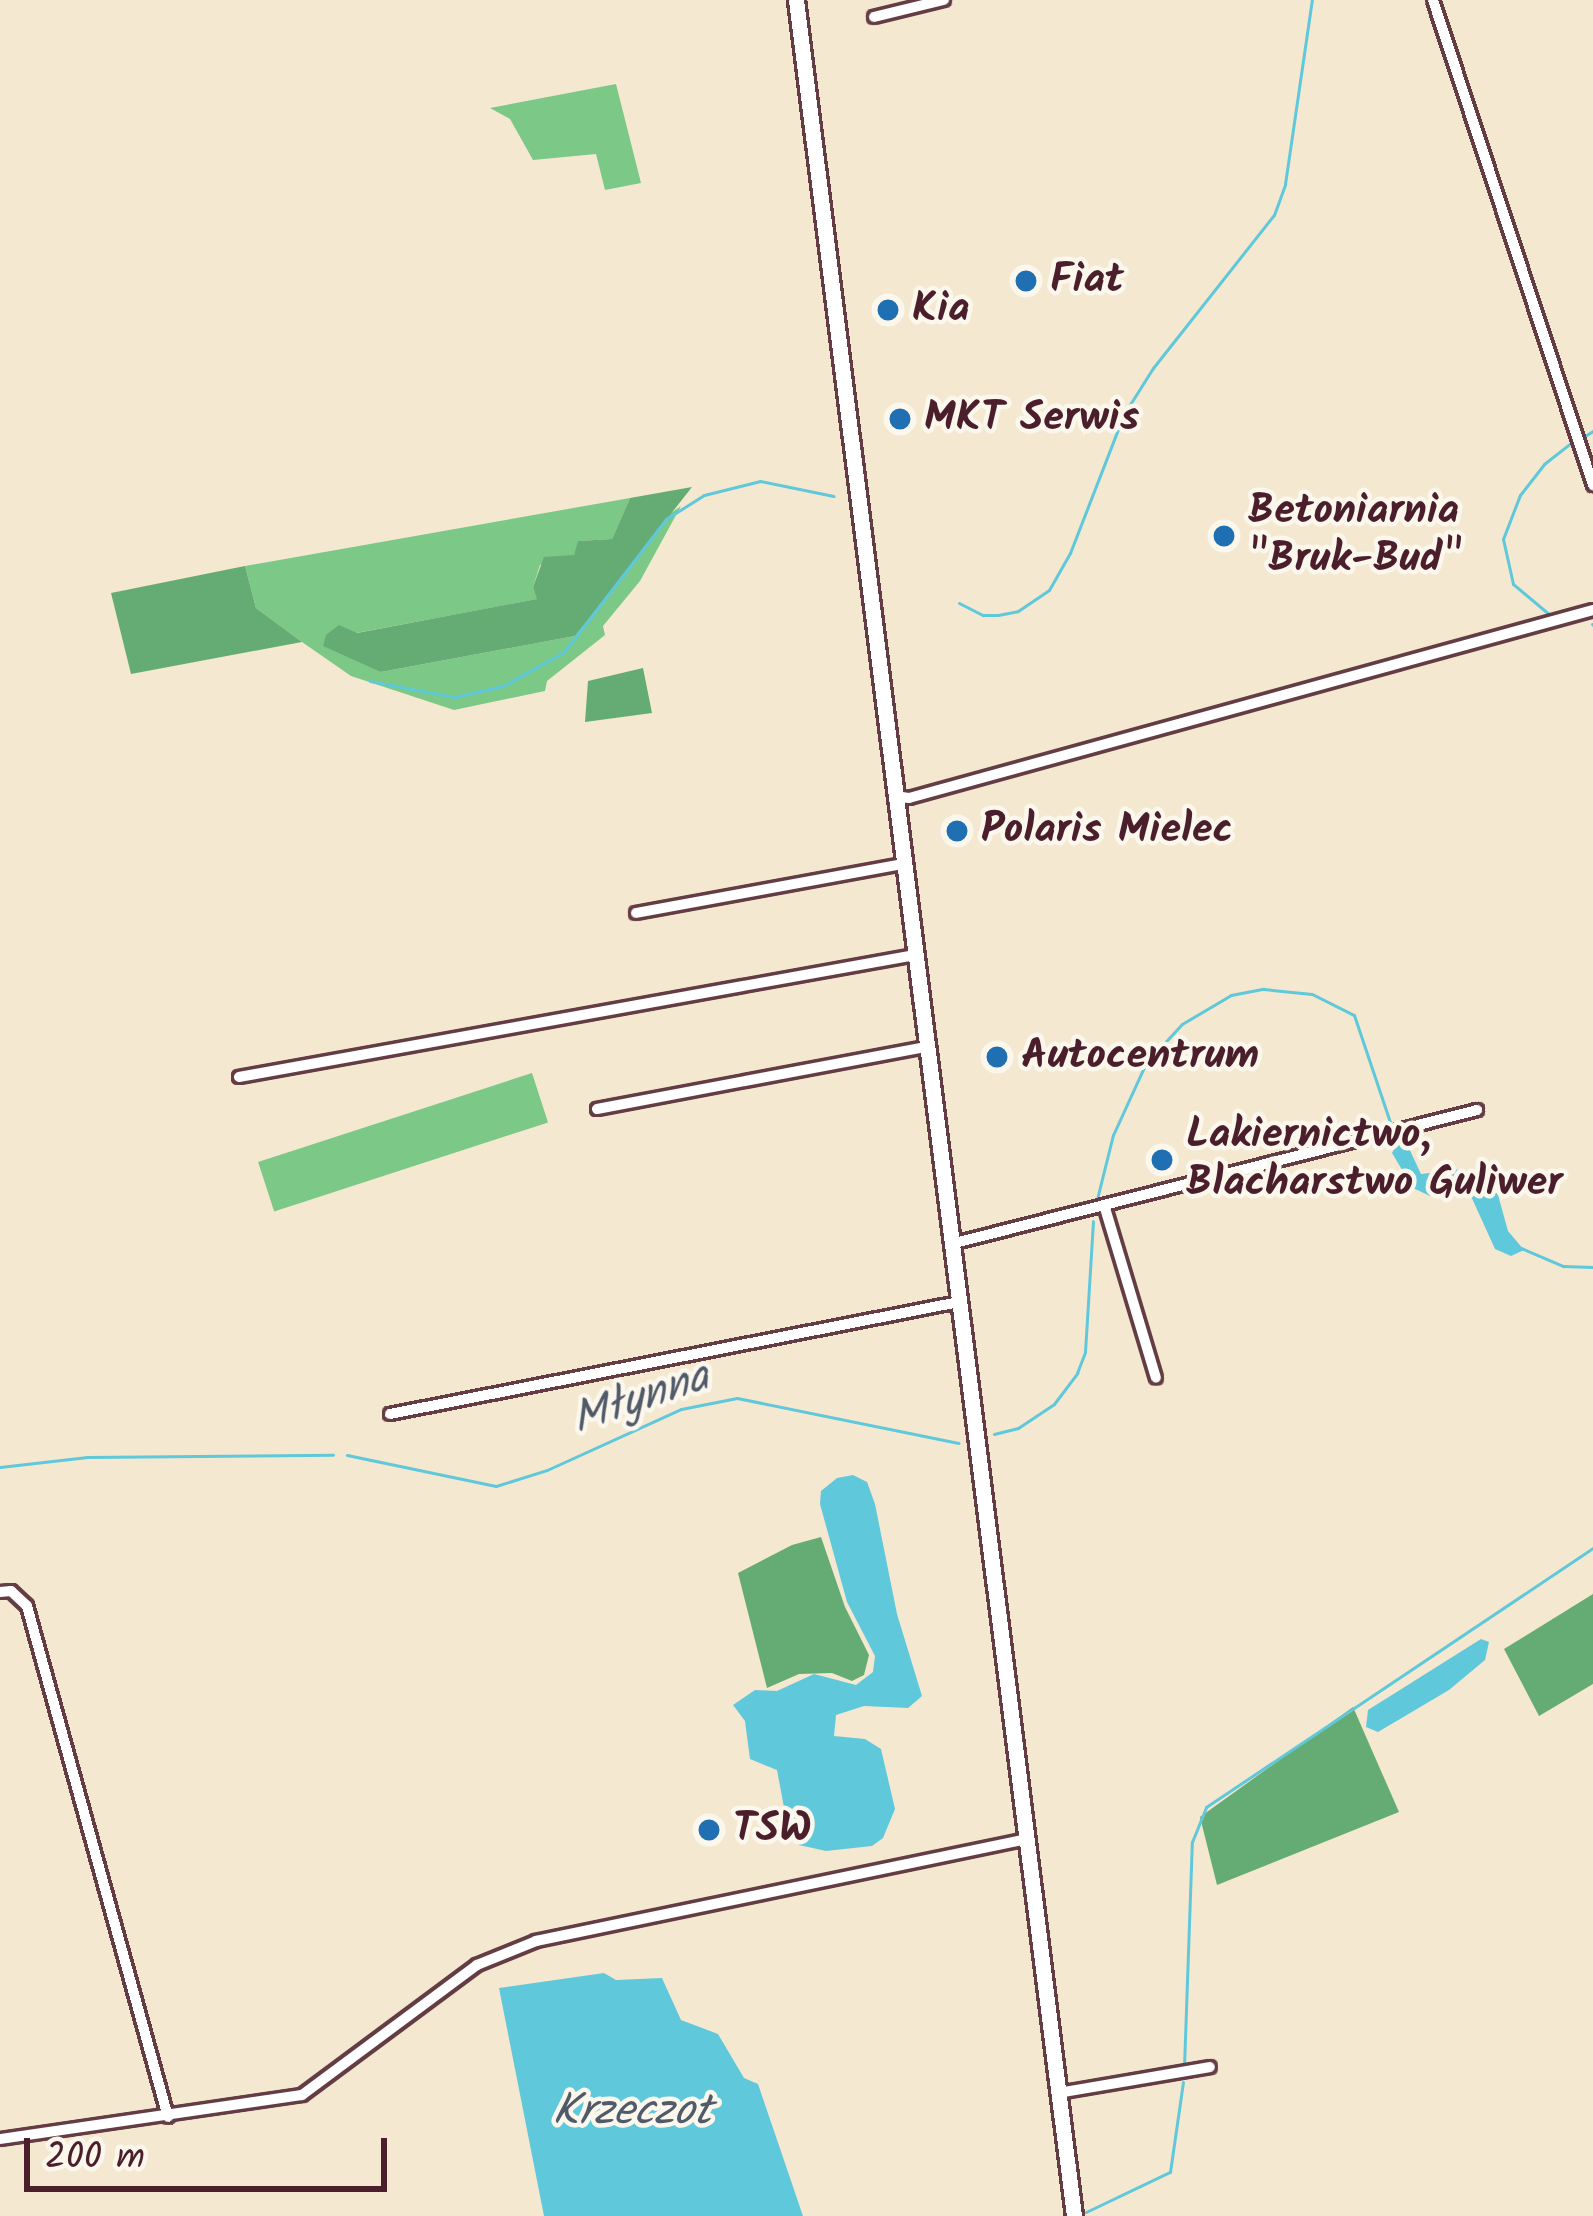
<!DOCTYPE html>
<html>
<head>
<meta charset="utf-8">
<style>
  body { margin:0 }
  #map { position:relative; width:1593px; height:2216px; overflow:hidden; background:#f4e8d0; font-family:Kalam,sans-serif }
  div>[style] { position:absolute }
  .green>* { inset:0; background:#7cc887; transform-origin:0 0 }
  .forest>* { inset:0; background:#65ac74 }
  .water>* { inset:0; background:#5fc8db }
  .stream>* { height:3px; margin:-1.5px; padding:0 1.5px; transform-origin:1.5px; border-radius:1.5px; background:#5fc8db }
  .roads { filter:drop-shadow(3px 0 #643d44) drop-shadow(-3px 0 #643d44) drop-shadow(0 3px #643d44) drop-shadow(0 -3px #643d44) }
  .street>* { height:10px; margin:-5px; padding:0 5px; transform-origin:5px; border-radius:5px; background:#fff }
  .secondary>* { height:15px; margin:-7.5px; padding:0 7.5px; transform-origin:7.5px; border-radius:7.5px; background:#fff }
  .dots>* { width:33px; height:33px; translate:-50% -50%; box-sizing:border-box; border:6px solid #fbf7ec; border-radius:50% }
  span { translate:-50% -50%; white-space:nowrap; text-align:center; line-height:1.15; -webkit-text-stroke:9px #fbf7ec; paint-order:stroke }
  .poi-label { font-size:42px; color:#4a1f2b; font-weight:700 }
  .left { translate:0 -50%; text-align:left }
  .water-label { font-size:45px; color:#515a69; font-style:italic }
  .scale { position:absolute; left:24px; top:2138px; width:363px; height:54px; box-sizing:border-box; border:6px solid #4a1f2b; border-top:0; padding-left:15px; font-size:36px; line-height:42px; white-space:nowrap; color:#4a1f2b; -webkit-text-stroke:9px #fbf7ec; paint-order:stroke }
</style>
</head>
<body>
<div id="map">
  <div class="green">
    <div style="clip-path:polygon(616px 84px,641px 183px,605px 190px,596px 154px,533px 160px,510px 119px,490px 108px)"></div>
    <div style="clip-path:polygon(630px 498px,612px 539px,579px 541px,574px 556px,540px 565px,533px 587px,538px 599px,356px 633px,381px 672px,575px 636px,664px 518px,681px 506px,640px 581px,603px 626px,605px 635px,547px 681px,545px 691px,454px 710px,351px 676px,302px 642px,256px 608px,245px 566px)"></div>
    <div style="left:532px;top:1073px;width:52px;height:288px;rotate:72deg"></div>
  </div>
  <div class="forest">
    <div style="clip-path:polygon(692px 487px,575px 636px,381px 672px,323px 646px,326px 635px,339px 625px,357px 633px,537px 599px,533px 587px,544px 557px,574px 555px,578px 541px,612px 539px,630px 498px)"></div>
    <div style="clip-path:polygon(245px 566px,256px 608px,302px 642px,131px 674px,111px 593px)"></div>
    <div style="clip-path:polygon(643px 668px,652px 713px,585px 722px,588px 681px)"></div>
    <div style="clip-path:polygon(821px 1537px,845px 1607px,869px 1655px,864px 1675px,852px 1681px,832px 1673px,799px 1674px,767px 1688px,738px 1573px,792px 1545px)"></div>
    <div style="clip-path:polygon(1593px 1594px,1593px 1684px,1539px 1716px,1504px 1649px)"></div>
    <div style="clip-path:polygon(1353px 1707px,1399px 1812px,1217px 1885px,1200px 1817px)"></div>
  </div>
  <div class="water">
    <div style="clip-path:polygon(1397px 1143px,1407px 1144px,1421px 1174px,1463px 1169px,1482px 1178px,1498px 1195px,1508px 1231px,1524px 1250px,1511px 1256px,1495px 1249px,1470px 1194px,1430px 1196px,1413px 1188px,1392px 1153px)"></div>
    <div style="clip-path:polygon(853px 1475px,867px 1482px,875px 1504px,897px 1614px,922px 1696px,908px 1708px,864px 1706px,836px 1715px,834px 1736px,865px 1739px,881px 1749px,895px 1809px,883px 1838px,872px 1846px,826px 1851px,799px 1845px,788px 1829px,777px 1770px,750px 1759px,745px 1721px,733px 1705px,755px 1690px,777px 1691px,814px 1674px,856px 1685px,873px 1672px,875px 1656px,847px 1602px,820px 1504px,821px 1491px,837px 1478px)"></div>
    <div style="clip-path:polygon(1481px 1639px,1489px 1642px,1485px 1660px,1449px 1690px,1378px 1732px,1366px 1727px,1368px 1710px)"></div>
    <div style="clip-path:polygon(604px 1973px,616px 1980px,662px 1978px,681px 2020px,718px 2034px,744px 2078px,758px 2084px,803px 2216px,544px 2216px,499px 1988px)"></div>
  </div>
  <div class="stream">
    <div style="left:1583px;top:437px;width:12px;rotate:-31deg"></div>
    <div style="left:959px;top:603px;width:27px;rotate:27deg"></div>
    <div style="left:983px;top:615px;width:15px"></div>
    <div style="left:998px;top:615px;width:20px;rotate:-11deg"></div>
    <div style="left:1018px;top:611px;width:37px;rotate:-34deg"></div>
    <div style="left:1049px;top:590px;width:43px;rotate:-60.4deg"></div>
    <div style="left:1070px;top:553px;width:149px;rotate:-68.8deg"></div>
    <div style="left:1124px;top:414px;width:54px;rotate:-57.8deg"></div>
    <div style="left:1153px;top:368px;width:195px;rotate:-51.7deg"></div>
    <div style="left:1274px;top:215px;width:33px;rotate:-70deg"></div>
    <div style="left:1285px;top:184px;width:186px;rotate:-81.7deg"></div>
    <div style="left:1550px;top:615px;width:48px;rotate:-140deg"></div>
    <div style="left:1513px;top:584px;width:46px;rotate:-102.5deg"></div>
    <div style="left:1503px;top:539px;width:47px;rotate:-68.9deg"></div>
    <div style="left:1520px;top:495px;width:39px;rotate:-52deg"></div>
    <div style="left:1544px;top:464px;width:33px;rotate:-38deg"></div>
    <div style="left:1592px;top:624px;width:1px;rotate:45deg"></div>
    <div style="left:370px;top:681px;width:86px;rotate:10.8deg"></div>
    <div style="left:454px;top:697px;width:50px;rotate:-12.7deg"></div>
    <div style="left:503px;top:686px;width:70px;rotate:-29.1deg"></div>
    <div style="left:564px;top:652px;width:168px;rotate:-52.5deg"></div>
    <div style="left:666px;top:519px;width:45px;rotate:-32.3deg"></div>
    <div style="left:704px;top:495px;width:58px;rotate:-14deg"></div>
    <div style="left:760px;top:481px;width:75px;rotate:11.6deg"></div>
    <div style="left:1097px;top:1199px;width:66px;rotate:-76deg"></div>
    <div style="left:1113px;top:1135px;width:79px;rotate:-65.4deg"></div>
    <div style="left:1146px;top:1063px;width:53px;rotate:-47.3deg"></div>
    <div style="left:1182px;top:1024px;width:57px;rotate:-30.6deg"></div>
    <div style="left:1231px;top:995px;width:33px;rotate:-11deg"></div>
    <div style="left:1263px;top:989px;width:49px;rotate:5.8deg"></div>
    <div style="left:1312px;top:994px;width:47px;rotate:26.6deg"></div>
    <div style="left:1354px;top:1015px;width:116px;rotate:71.4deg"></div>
    <div style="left:1521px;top:1248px;width:46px;rotate:23.2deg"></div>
    <div style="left:1563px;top:1266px;width:30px;rotate:2deg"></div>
    <div style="left:994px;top:1434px;width:25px;rotate:-14deg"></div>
    <div style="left:1018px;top:1428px;width:43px;rotate:-33.7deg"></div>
    <div style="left:1054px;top:1404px;width:39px;rotate:-53deg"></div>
    <div style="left:1077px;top:1373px;width:22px;rotate:-69deg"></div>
    <div style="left:1085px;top:1352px;width:131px;rotate:-86.5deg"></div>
    <div style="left:347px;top:1455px;width:152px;rotate:11.8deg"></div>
    <div style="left:496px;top:1486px;width:53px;rotate:-17.4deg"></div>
    <div style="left:547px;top:1470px;width:147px;rotate:-24.5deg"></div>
    <div style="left:681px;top:1409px;width:57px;rotate:-11.1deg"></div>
    <div style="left:737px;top:1398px;width:226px;rotate:11.5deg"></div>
    <div style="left:0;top:1467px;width:88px;rotate:-6.6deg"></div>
    <div style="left:87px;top:1457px;width:246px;rotate:-0.5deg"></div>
    <div style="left:1184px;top:2067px;width:225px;rotate:-88deg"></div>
    <div style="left:1192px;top:1842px;width:38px;rotate:-68deg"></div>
    <div style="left:1206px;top:1807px;width:466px;rotate:-33.8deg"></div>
    <div style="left:1086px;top:2212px;width:93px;rotate:-25.5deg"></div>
    <div style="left:1170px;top:2172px;width:91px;rotate:-81.8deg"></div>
  </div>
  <div class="roads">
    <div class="street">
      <div style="left:1433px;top:0;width:511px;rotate:71.74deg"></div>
      <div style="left:874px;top:17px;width:72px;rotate:-13.7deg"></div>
      <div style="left:895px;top:796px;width:14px;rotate:8deg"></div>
      <div style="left:909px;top:798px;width:709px;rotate:-15.37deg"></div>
      <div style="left:636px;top:913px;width:271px;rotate:-10.4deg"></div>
      <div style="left:239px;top:1077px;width:687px;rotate:-10.23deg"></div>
      <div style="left:597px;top:1109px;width:335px;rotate:-10.7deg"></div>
      <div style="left:1105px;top:1208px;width:177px;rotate:73.3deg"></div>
      <div style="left:951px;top:1244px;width:543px;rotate:-14.29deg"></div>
      <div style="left:390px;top:1414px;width:580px;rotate:-11.14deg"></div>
      <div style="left:0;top:1592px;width:11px;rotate:-5deg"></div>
      <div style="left:11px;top:1591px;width:22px;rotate:43deg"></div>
      <div style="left:27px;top:1606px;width:530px;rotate:74.57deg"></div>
      <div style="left:1058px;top:2093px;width:154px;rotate:-9.7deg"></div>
      <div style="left:0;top:2139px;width:305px;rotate:-8.3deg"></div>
      <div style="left:302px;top:2095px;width:218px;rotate:-36.6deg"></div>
      <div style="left:477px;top:1965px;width:64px;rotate:-22.1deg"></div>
      <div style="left:536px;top:1941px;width:501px;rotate:-11.74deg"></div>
    </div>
    <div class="secondary">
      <div style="left:796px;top:0;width:2233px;rotate:82.85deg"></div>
    </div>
  </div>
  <div class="dots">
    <div style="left:1026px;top:281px;background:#1f6fb2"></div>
    <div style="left:888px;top:310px;background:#1f6fb2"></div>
    <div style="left:900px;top:419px;background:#1f6fb2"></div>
    <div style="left:1224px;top:536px;background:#1f6fb2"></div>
    <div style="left:957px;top:831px;background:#1f6fb2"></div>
    <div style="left:997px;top:1057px;background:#1f6fb2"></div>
    <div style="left:1162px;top:1160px;background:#1f6fb2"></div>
    <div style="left:709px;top:1830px;background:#1f6fb2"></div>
  </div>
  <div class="poi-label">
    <span class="left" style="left:1050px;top:281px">Fiat</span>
    <span class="left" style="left:912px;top:310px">Kia</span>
    <span class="left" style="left:924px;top:419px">MKT Serwis</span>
    <span class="left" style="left:1248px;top:536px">Betoniarnia<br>"Bruk-Bud"</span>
    <span class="left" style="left:981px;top:831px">Polaris Mielec</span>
    <span class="left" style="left:1021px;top:1057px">Autocentrum</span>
    <span class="left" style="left:1186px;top:1160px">Lakiernictwo,<br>Blacharstwo Guliwer</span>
    <span class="left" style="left:733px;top:1830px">TSW</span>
  </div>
  <div class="water-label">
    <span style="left:641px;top:1400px;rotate:-19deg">Młynna</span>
    <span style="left:632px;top:2113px">Krzeczot</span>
  </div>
  <div class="scale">200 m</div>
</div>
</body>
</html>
